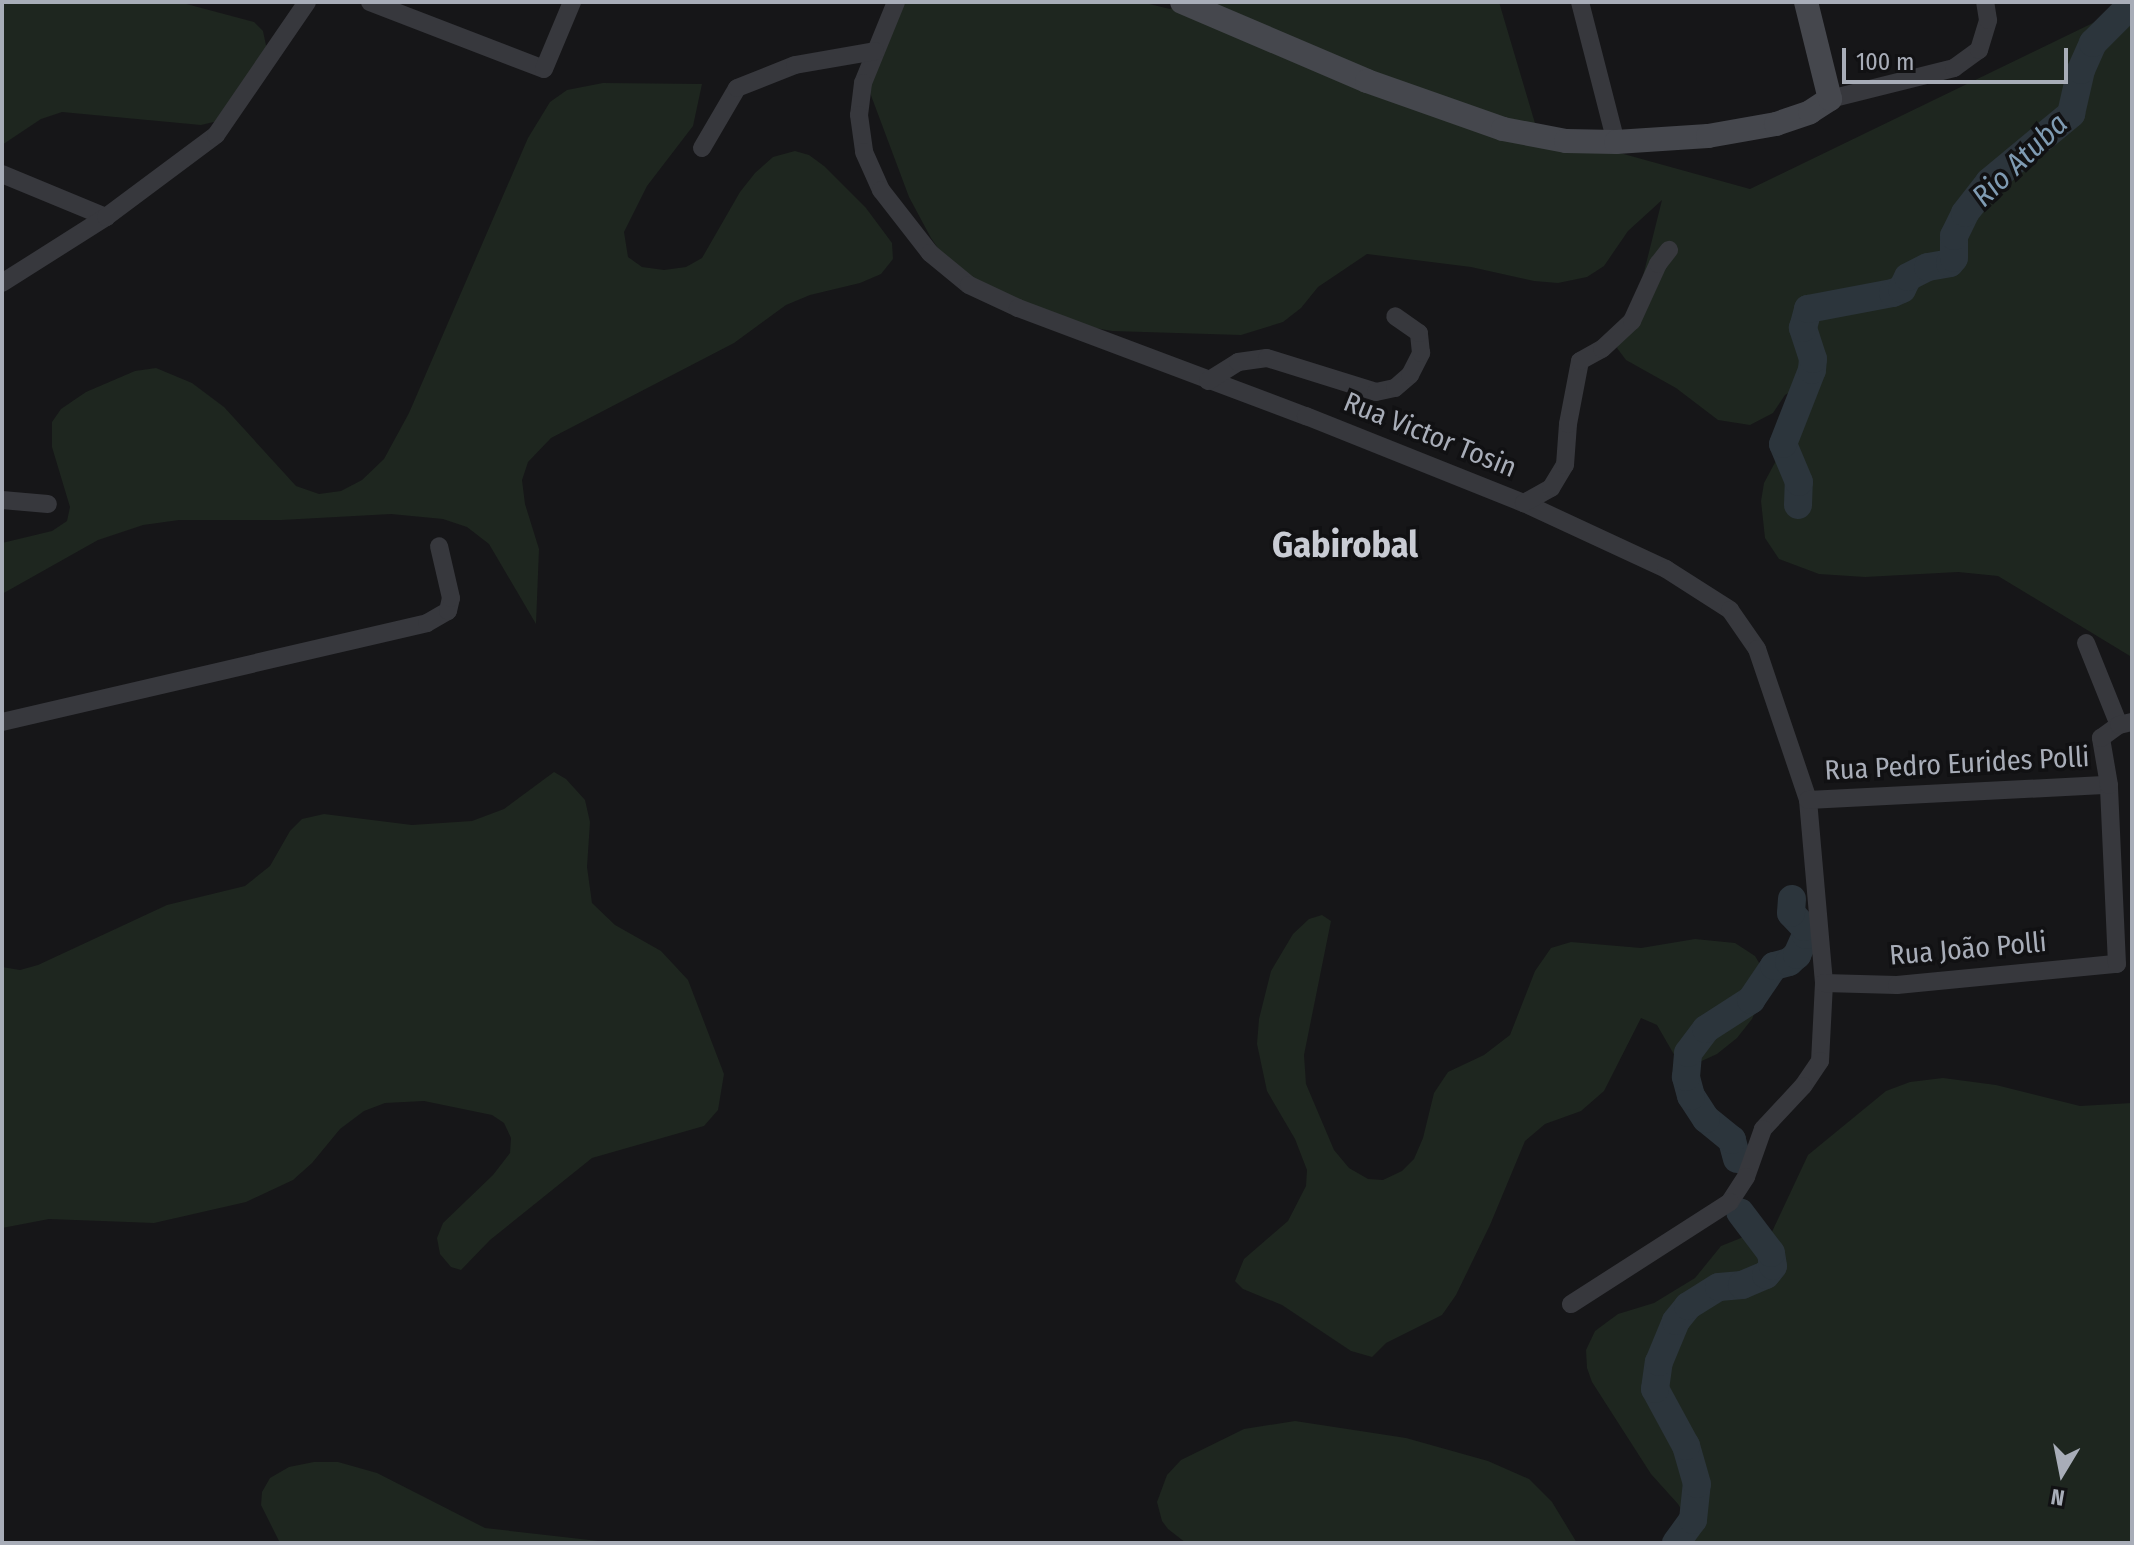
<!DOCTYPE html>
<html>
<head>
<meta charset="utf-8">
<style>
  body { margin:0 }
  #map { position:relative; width:2134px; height:1545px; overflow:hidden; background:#161618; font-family:"Fira Sans Condensed",sans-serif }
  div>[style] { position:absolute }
  .green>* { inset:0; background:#1e261f }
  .river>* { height:28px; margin:-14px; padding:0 14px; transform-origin:14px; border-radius:14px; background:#2c353c }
  .street>* { height:18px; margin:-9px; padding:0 9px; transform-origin:9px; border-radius:9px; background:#37383d }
  .secondary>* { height:24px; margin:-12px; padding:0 12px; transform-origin:12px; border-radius:12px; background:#45474d }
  span { translate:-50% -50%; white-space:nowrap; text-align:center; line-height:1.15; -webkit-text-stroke:7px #111113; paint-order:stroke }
  .street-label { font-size:28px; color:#a8adb8 }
  .water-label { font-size:30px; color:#7f9bb3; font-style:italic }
  .district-label { font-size:36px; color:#c9ccd4; font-weight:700 }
  .frame { position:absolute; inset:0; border:4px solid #a8adb8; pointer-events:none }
  .north { position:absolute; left:2022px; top:1433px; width:80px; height:80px; -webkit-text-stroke:6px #111113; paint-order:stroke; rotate:190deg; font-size:22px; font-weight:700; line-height:32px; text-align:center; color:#a8adb8 }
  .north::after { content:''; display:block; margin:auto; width:28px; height:36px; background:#a8adb8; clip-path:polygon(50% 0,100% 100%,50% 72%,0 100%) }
  .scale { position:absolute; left:1842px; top:48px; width:226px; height:36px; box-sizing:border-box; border:4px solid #a8adb8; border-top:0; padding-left:10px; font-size:24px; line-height:28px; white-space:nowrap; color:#a8adb8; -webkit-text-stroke:6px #111113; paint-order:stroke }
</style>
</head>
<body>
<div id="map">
  <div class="green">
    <div style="clip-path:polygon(2px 2px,179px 2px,254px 22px,263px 31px,267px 50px,222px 120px,201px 125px,62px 112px,41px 119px,2px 145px)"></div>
    <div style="clip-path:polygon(900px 2px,1141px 2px,1170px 9px,1182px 2px,1499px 2px,1537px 130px,1750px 189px,2132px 4px,2132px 660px,2130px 656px,1998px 576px,1958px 572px,1865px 577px,1819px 574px,1779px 559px,1765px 538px,1761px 501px,1764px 483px,1825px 370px,1785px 395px,1773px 413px,1750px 425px,1718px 420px,1676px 388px,1626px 360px,1617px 348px,1622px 327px,1635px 308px,1662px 200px,1628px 231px,1604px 266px,1587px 277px,1558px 283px,1534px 281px,1471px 267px,1367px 254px,1318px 287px,1301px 308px,1283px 322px,1241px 335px,1112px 331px,1056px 321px,1005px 301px,946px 260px,931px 238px,909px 197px,866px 82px)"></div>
    <div style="clip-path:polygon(603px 83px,702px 84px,693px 126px,647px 186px,624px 232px,628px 257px,642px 267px,664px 270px,686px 267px,702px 258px,740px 192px,755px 173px,773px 157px,795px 151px,809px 155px,824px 166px,866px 208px,892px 243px,893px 259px,881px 274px,860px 283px,810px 295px,786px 305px,734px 343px,551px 438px,528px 462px,522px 480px,525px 504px,539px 549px,536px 624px,489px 544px,467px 527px,443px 519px,391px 514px,281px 520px,179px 520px,143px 525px,98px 540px,2px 594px,2px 543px,52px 531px,67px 521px,70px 507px,52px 447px,52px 422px,61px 409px,86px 392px,135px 371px,156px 368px,192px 383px,224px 407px,296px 486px,319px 494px,341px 491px,362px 480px,384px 459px,409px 413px,528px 138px,550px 102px,567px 90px)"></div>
    <div style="clip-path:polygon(554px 772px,566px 779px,585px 800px,590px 822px,587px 867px,592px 903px,615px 925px,661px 951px,688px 980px,724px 1074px,718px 1110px,704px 1126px,592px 1158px,490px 1240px,461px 1270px,451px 1267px,440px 1254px,437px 1238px,443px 1223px,493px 1175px,510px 1153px,511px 1138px,504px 1123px,492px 1115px,424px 1101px,385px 1103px,364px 1111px,340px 1129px,312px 1163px,293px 1180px,246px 1202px,154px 1223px,49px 1219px,2px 1228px,2px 967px,20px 970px,38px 965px,167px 905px,245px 886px,270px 866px,290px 831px,302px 819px,324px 814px,412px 825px,472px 821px,504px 809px)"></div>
    <div style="clip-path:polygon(1322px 915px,1331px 921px,1304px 1055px,1306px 1084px,1334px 1150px,1349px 1168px,1368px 1179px,1383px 1180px,1402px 1171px,1414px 1159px,1423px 1138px,1434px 1093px,1448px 1072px,1484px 1055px,1510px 1035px,1535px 971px,1551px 948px,1571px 942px,1641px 948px,1695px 939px,1735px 943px,1755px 956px,1764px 971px,1763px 993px,1752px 1019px,1737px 1038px,1717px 1054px,1695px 1064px,1676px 1058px,1657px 1025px,1641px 1018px,1604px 1091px,1581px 1111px,1545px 1124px,1525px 1141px,1490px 1225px,1456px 1295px,1442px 1315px,1386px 1343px,1372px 1357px,1351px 1351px,1282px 1305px,1243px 1289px,1235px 1281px,1244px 1259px,1288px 1221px,1306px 1186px,1307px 1170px,1295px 1139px,1267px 1091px,1257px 1044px,1259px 1019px,1271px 971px,1293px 934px,1309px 919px)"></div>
    <div style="clip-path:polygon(1943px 1078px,1996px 1085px,2080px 1106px,2132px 1103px,2132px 1543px,1679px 1543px,1691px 1526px,1678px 1504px,1651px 1474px,1592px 1382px,1587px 1368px,1586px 1350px,1595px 1331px,1618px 1314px,1654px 1303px,1695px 1278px,1721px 1246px,1746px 1236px,1770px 1236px,1808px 1155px,1886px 1091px,1910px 1082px)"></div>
    <div style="clip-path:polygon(1295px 1421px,1406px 1438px,1488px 1461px,1529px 1479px,1552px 1502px,1577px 1543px,1186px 1543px,1168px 1529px,1162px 1521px,1157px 1502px,1167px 1475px,1181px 1460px,1244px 1429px)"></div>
    <div style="clip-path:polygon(314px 1462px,338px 1462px,377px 1473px,485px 1528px,616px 1543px,280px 1543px,261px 1505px,262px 1492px,270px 1478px,289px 1467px)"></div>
  </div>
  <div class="river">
    <div style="left:1798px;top:505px;width:23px;rotate:-88deg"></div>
    <div style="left:1799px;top:482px;width:41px;rotate:-112.8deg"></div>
    <div style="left:1783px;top:444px;width:79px;rotate:-68.6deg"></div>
    <div style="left:1812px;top:370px;width:11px;rotate:-85deg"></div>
    <div style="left:1813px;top:359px;width:33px;rotate:-108deg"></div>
    <div style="left:1803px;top:328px;width:20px;rotate:-75deg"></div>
    <div style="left:1808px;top:309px;width:86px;rotate:-10.7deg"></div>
    <div style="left:1893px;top:293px;width:10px;rotate:-24deg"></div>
    <div style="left:1902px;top:289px;width:13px;rotate:-63deg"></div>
    <div style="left:1908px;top:277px;width:22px;rotate:-27deg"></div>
    <div style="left:1928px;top:267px;width:22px;rotate:-10deg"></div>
    <div style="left:1950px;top:263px;width:6px;rotate:-51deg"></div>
    <div style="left:1954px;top:258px;width:22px;rotate:-90deg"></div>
    <div style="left:1954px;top:236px;width:25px;rotate:-64deg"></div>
    <div style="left:1965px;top:213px;width:39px;rotate:-52deg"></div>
    <div style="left:1989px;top:182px;width:107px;rotate:-39.7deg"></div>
    <div style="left:2071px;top:114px;width:45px;rotate:-77.2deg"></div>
    <div style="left:2081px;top:70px;width:30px;rotate:-66deg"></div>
    <div style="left:2093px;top:43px;width:55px;rotate:-45deg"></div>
    <div style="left:1737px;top:1159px;width:20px;rotate:-105deg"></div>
    <div style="left:1732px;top:1140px;width:33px;rotate:-141deg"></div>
    <div style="left:1706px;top:1119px;width:27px;rotate:-123deg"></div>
    <div style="left:1691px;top:1096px;width:20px;rotate:-105deg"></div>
    <div style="left:1686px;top:1077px;width:24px;rotate:-85deg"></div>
    <div style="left:1688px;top:1053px;width:30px;rotate:-53deg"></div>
    <div style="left:1706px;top:1029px;width:54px;rotate:-32.8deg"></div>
    <div style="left:1751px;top:1000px;width:41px;rotate:-55.9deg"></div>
    <div style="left:1774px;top:966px;width:16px;rotate:-15deg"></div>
    <div style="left:1789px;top:962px;width:11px;rotate:-41deg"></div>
    <div style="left:1797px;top:955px;width:22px;rotate:-66deg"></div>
    <div style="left:1806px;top:935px;width:8px;rotate:-104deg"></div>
    <div style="left:1804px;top:927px;width:19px;rotate:-133deg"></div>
    <div style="left:1791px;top:913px;width:14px;rotate:-86deg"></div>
    <div style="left:1676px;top:1543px;width:29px;rotate:-54deg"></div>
    <div style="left:1693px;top:1520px;width:36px;rotate:-84deg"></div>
    <div style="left:1697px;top:1484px;width:40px;rotate:-106deg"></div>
    <div style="left:1686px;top:1446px;width:65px;rotate:-118.5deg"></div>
    <div style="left:1655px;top:1389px;width:27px;rotate:-82deg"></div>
    <div style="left:1659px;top:1362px;width:44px;rotate:-67.5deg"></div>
    <div style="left:1676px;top:1321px;width:19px;rotate:-51deg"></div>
    <div style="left:1688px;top:1306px;width:36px;rotate:-32deg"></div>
    <div style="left:1719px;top:1287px;width:23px;rotate:-5deg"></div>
    <div style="left:1742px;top:1285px;width:26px;rotate:-23deg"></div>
    <div style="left:1766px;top:1275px;width:11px;rotate:-52deg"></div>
    <div style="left:1773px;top:1266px;width:13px;rotate:-99deg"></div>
    <div style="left:1771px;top:1253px;width:51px;rotate:-127.1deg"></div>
  </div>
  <div class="street">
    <div style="left:370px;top:2px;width:186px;rotate:21.1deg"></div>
    <div style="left:544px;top:69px;width:73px;rotate:-67.3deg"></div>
    <div style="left:896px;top:2px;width:87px;rotate:112.2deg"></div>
    <div style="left:863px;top:83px;width:32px;rotate:97deg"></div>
    <div style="left:859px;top:115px;width:37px;rotate:82deg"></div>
    <div style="left:864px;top:152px;width:42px;rotate:65.9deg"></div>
    <div style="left:881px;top:190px;width:80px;rotate:52.1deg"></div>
    <div style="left:930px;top:253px;width:50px;rotate:39.4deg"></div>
    <div style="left:969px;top:285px;width:54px;rotate:25.1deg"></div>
    <div style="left:1018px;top:308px;width:308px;rotate:20.6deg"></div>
    <div style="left:1306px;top:416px;width:235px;rotate:21.8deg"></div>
    <div style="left:1524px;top:503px;width:157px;rotate:24.9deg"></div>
    <div style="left:1666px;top:569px;width:76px;rotate:32.6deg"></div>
    <div style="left:1730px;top:610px;width:47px;rotate:55.3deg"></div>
    <div style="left:1757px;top:649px;width:159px;rotate:71.3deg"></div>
    <div style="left:1808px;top:800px;width:184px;rotate:85deg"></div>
    <div style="left:1824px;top:983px;width:78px;rotate:92.9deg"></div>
    <div style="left:1820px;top:1061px;width:30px;rotate:124deg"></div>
    <div style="left:1803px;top:1086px;width:59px;rotate:132.9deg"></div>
    <div style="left:1763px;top:1129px;width:51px;rotate:109.5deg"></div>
    <div style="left:1746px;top:1177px;width:30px;rotate:123deg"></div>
    <div style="left:1730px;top:1202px;width:189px;rotate:147.3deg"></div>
    <div style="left:1580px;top:2px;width:145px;rotate:75.6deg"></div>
    <div style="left:1830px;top:99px;width:128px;rotate:-14deg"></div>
    <div style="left:1954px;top:68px;width:31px;rotate:-36deg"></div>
    <div style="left:1979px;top:50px;width:31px;rotate:-73deg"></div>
    <div style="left:1988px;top:20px;width:18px;rotate:-99deg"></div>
    <div style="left:702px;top:148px;width:69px;rotate:-59.7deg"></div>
    <div style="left:737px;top:88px;width:62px;rotate:-21.6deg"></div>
    <div style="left:795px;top:65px;width:81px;rotate:-9.9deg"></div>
    <div style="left:2px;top:174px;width:113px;rotate:22.5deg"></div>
    <div style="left:2px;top:283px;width:123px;rotate:-32.4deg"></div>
    <div style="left:106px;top:217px;width:137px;rotate:-36.7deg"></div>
    <div style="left:216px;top:135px;width:161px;rotate:-55.6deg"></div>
    <div style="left:1208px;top:381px;width:36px;rotate:-32deg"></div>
    <div style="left:1238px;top:362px;width:29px;rotate:-8deg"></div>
    <div style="left:1267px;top:358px;width:114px;rotate:17.3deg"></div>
    <div style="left:1376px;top:392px;width:19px;rotate:-12deg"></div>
    <div style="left:1395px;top:388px;width:20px;rotate:-41deg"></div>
    <div style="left:1410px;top:375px;width:25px;rotate:-63deg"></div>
    <div style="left:1421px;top:353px;width:20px;rotate:-96deg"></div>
    <div style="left:1419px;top:333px;width:29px;rotate:-145deg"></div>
    <div style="left:2px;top:500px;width:46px;rotate:5deg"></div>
    <div style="left:1524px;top:503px;width:31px;rotate:-29deg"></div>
    <div style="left:1551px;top:488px;width:27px;rotate:-59deg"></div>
    <div style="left:1565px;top:465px;width:41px;rotate:-85.8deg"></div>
    <div style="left:1568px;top:424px;width:64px;rotate:-79.2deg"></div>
    <div style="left:1580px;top:361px;width:25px;rotate:-29deg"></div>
    <div style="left:1602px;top:349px;width:41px;rotate:-43deg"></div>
    <div style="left:1632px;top:321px;width:63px;rotate:-65.5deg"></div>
    <div style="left:1658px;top:264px;width:18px;rotate:-52deg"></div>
    <div style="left:2086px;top:643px;width:88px;rotate:68.1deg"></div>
    <div style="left:2px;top:722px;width:436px;rotate:-13.1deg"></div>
    <div style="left:427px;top:623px;width:24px;rotate:-30deg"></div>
    <div style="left:448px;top:611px;width:13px;rotate:-77deg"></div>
    <div style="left:451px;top:598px;width:53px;rotate:-103deg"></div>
    <div style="left:1808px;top:800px;width:301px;rotate:-2.9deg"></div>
    <div style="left:1824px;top:983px;width:73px;rotate:1.6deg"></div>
    <div style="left:1897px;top:985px;width:221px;rotate:-5.5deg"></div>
    <div style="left:2117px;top:964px;width:179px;rotate:-92.6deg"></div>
    <div style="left:2109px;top:785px;width:48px;rotate:-99.7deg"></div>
    <div style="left:2101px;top:738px;width:22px;rotate:-36deg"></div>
    <div style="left:2119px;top:725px;width:13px;rotate:-13deg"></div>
  </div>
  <div class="secondary">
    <div style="left:1182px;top:2px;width:201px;rotate:23.1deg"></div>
    <div style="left:1367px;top:81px;width:144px;rotate:19.4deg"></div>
    <div style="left:1503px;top:129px;width:64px;rotate:10.8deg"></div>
    <div style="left:1566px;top:141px;width:50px;rotate:1.1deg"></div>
    <div style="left:1616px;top:142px;width:92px;rotate:-3.7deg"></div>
    <div style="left:1708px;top:136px;width:69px;rotate:-10deg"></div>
    <div style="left:1776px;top:124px;width:36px;rotate:-19deg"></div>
    <div style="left:1810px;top:112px;width:24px;rotate:-33deg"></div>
    <div style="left:1830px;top:99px;width:100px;rotate:-103.9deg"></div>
  </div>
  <div class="street-label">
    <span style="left:1430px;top:435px;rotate:22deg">Rua Victor Tosin</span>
    <span style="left:1957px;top:764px;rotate:-3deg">Rua Pedro Eurides Polli</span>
    <span style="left:1968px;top:949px;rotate:-5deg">Rua João Polli</span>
  </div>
  <div class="water-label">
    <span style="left:2020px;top:160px;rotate:-44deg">Rio Atuba</span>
  </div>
  <div class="district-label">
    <span style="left:1345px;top:546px">Gabirobal</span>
  </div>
  <div class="frame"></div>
  <div class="north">N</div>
  <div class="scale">100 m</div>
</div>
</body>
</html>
